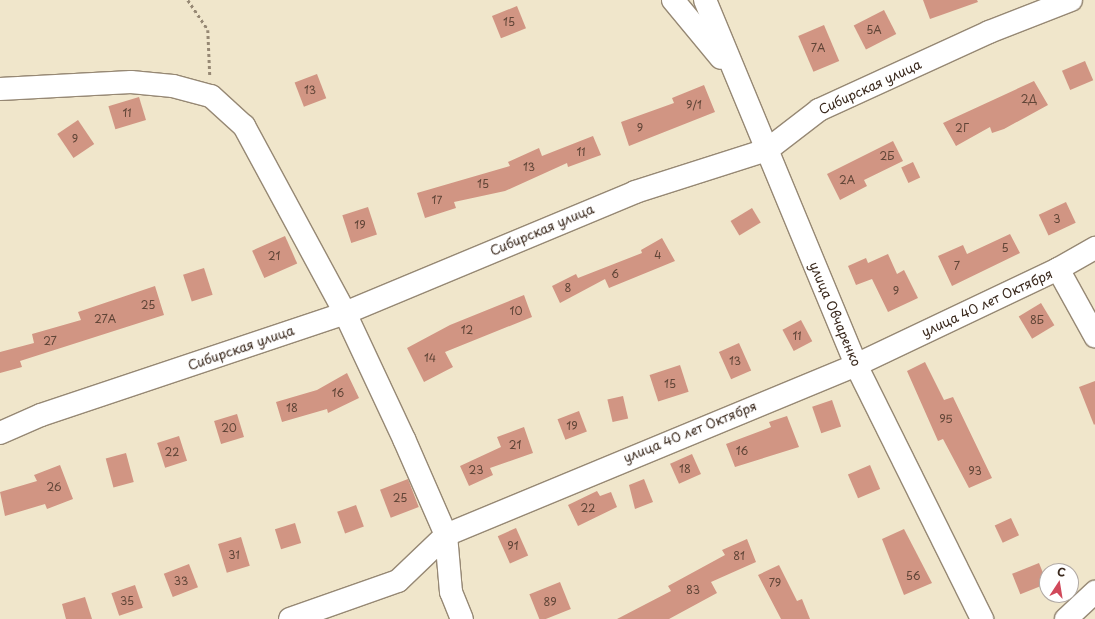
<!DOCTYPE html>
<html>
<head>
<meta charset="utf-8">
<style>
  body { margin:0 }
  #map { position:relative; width:1095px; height:619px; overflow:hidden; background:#f0e6cb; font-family:"Playpen Sans",sans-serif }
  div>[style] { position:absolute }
  .building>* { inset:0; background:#d19583; transform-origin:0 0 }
  .path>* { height:2.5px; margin-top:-1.25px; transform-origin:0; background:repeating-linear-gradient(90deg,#968874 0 3px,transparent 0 6px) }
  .roads { filter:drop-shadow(1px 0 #968874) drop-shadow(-1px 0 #968874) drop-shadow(0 1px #968874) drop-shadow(0 -1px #968874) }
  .minor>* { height:22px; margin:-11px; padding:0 11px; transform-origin:11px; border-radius:11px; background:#fff }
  span { translate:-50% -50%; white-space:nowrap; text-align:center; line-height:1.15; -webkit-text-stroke:4px #fff; paint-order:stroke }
  .number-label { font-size:11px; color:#604537 }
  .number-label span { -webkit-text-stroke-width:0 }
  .street-label { font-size:13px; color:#3b2a1e }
  .north { position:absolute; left:1039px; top:563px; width:40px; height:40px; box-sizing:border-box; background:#fff; border:1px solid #b1aaa5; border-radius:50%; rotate:12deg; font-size:11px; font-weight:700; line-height:16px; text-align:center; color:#3b2a1e }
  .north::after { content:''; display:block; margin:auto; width:14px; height:18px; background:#d1495b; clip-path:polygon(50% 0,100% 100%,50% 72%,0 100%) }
</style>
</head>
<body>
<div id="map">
  <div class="building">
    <div style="clip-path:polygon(923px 0,977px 0,978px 2px,930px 19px)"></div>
    <div style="left:517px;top:6px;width:24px;height:27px;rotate:68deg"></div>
    <div style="left:884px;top:10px;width:27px;height:34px;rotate:63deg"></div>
    <div style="left:824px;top:25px;width:39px;height:28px;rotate:67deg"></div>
    <div style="left:1085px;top:61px;width:21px;height:25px;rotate:67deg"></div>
    <div style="left:317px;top:74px;width:26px;height:24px;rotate:69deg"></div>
    <div style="clip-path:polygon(1034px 81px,1048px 105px,1004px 129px,992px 133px,990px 127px,956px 146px,943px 123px)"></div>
    <div style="clip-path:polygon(704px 85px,715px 112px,629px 146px,621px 122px,674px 103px,672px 98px)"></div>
    <div style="left:139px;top:97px;width:24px;height:32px;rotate:73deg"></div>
    <div style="left:78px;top:120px;width:29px;height:25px;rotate:56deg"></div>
    <div style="clip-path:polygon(593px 136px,601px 155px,568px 167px,567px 163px,505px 191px,454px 202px,456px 208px,425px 218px,417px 193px,510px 166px,508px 162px,539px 148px,542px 156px)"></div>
    <div style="clip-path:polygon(893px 141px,903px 161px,864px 180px,867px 186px,840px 200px,827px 174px)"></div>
    <div style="left:913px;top:162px;width:17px;height:13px;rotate:65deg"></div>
    <div style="left:1066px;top:202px;width:23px;height:30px;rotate:65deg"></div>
    <div style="left:368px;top:207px;width:29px;height:27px;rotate:72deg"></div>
    <div style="left:752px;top:208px;width:17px;height:25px;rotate:59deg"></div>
    <div style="clip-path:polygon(1010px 234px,1020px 253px,952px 286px,938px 256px,963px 245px,967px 254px)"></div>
    <div style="left:285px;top:236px;width:30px;height:36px;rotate:66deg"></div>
    <div style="clip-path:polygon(662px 238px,675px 261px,609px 288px,605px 279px,560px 303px,552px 286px,576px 274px,578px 278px,642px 253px,641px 250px)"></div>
    <div style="clip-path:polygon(888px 254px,897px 274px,904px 270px,918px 298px,888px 312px,872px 279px,856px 285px,848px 266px,866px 258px,868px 263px)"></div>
    <div style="left:204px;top:268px;width:28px;height:22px;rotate:72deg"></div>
    <div style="clip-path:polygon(155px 286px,164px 315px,20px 361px,22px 367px,0 373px,0 352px,34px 343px,32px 334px,81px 320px,78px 312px)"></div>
    <div style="clip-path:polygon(524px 295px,532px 317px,445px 352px,453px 367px,424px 382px,407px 348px,450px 325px)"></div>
    <div style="left:1041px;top:303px;width:26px;height:26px;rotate:59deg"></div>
    <div style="left:801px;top:320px;width:24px;height:21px;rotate:62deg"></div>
    <div style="left:739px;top:343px;width:30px;height:22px;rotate:66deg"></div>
    <div style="clip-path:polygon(925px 362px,944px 400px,953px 397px,992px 478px,969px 488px,943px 439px,938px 441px,907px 371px)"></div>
    <div style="left:680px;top:365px;width:28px;height:32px;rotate:72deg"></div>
    <div style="clip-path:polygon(347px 373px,359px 398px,328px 413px,327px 409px,282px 422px,276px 402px,317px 390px)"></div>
    <div style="clip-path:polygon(1095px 381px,1095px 424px,1094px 425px,1079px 387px)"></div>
    <div style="left:623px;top:396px;width:23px;height:16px;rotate:77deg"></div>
    <div style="left:832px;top:400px;width:28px;height:21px;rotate:71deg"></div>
    <div style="left:579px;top:411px;width:22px;height:23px;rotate:69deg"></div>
    <div style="left:237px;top:414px;width:24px;height:24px;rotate:73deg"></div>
    <div style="clip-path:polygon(787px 416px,799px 447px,735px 467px,726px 444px,771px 427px,769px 422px)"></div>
    <div style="clip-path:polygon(524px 427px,533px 453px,490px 468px,493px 475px,469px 486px,460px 466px,501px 447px,497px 437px)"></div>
    <div style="left:179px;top:436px;width:26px;height:23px;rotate:72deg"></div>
    <div style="left:126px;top:453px;width:30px;height:21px;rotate:75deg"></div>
    <div style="left:692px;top:454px;width:22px;height:24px;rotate:66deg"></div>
    <div style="clip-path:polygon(60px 465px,73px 499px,47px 509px,45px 504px,5px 516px,0 492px,37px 481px,34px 475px)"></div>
    <div style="left:870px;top:465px;width:26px;height:24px;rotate:67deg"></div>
    <div style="left:408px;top:479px;width:30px;height:30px;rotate:69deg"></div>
    <div style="clip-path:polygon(644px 479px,653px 502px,635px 509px,629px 485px)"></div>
    <div style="clip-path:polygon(597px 491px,600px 496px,611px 492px,617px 507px,578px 526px,568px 505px)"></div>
    <div style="left:356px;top:505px;width:23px;height:20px;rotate:70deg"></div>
    <div style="left:1011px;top:518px;width:19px;height:18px;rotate:65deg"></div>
    <div style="left:295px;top:523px;width:21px;height:21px;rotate:73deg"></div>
    <div style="left:516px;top:528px;width:30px;height:20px;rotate:66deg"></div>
    <div style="clip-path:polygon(904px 529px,932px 583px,904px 595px,882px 539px)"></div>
    <div style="left:241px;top:537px;width:30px;height:24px;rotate:73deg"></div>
    <div style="clip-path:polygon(747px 539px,756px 562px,711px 582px,717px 593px,669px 619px,617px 619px,671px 591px,668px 586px,725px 555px,722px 550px)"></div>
    <div style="left:1039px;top:563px;width:22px;height:29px;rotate:68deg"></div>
    <div style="left:189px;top:564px;width:25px;height:27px;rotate:69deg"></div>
    <div style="clip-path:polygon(779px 565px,797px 601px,802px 599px,810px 619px,781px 619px,758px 575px)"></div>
    <div style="left:560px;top:582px;width:29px;height:33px;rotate:68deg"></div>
    <div style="left:135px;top:585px;width:24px;height:25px;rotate:71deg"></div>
    <div style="clip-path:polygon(85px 597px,92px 619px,66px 619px,62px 604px)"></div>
  </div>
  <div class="path">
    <div style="left:188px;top:0;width:36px;rotate:56deg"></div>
    <div style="left:208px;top:30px;width:45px;rotate:87.5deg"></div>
  </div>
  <div class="roads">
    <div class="minor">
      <div style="left:673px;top:0;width:75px;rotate:50.4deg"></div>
      <div style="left:705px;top:0;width:395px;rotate:67.5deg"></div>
      <div style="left:856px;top:365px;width:284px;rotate:63.6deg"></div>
      <div style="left:0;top:89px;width:131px;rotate:-3.1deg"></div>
      <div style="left:131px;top:82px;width:42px;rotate:5.4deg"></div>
      <div style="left:173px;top:86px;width:39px;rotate:15deg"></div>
      <div style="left:211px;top:96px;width:45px;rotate:42.3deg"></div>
      <div style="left:244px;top:126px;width:213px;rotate:61.6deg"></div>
      <div style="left:345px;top:313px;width:139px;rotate:64.9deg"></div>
      <div style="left:404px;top:439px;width:105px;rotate:66.4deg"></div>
      <div style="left:446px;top:535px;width:57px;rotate:85deg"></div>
      <div style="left:451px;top:592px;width:29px;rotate:68deg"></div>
      <div style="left:1058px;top:269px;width:77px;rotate:61.1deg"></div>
      <div style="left:0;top:433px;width:45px;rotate:-23.7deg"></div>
      <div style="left:41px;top:415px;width:321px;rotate:-18.5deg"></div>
      <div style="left:345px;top:313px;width:314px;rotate:-22.6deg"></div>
      <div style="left:635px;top:192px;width:139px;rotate:-17.7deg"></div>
      <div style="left:767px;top:150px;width:66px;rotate:-37.6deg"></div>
      <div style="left:819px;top:110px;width:187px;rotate:-24.6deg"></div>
      <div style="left:989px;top:32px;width:88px;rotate:-21.3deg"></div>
      <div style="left:290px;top:619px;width:114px;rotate:-19.4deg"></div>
      <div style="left:398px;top:581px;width:66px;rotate:-43.8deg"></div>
      <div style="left:446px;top:535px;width:444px;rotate:-22.5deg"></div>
      <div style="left:856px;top:365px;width:224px;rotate:-25.4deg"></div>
      <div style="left:1058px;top:269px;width:43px;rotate:-29.6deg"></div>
      <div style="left:1066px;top:619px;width:40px;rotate:-43deg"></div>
    </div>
  </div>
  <div class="number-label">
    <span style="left:509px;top:22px">15</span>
    <span style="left:874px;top:30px">5А</span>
    <span style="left:818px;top:48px">7А</span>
    <span style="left:310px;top:90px">13</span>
    <span style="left:1029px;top:99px">2Д</span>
    <span style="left:694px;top:105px">9/1</span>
    <span style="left:127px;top:113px">11</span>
    <span style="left:640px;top:128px">9</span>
    <span style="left:962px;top:128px">2Г</span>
    <span style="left:75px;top:139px">9</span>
    <span style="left:581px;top:152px">11</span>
    <span style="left:887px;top:156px">2Б</span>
    <span style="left:529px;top:167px">13</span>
    <span style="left:847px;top:180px">2А</span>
    <span style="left:483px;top:184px">15</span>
    <span style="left:437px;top:200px">17</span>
    <span style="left:1057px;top:219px">3</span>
    <span style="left:360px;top:225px">19</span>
    <span style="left:1005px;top:248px">5</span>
    <span style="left:658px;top:255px">4</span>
    <span style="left:274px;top:256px">21</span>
    <span style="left:957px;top:266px">7</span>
    <span style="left:615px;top:274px">6</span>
    <span style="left:568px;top:288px">8</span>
    <span style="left:896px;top:291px">9</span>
    <span style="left:148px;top:305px">25</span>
    <span style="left:516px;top:311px">10</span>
    <span style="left:105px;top:319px">27А</span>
    <span style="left:1037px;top:320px">8Б</span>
    <span style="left:467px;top:330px">12</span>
    <span style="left:797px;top:336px">11</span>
    <span style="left:50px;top:341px">27</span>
    <span style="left:430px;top:358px">14</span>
    <span style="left:735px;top:361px">13</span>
    <span style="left:670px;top:384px">15</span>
    <span style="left:338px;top:393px">16</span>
    <span style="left:292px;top:408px">18</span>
    <span style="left:946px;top:419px">95</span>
    <span style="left:572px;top:426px">19</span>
    <span style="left:229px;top:428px">20</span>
    <span style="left:515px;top:445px">21</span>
    <span style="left:742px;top:451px">16</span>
    <span style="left:172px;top:452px">22</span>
    <span style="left:685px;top:469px">18</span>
    <span style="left:476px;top:470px">23</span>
    <span style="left:975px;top:471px">93</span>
    <span style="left:54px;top:487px">26</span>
    <span style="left:400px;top:498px">25</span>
    <span style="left:588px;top:508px">22</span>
    <span style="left:513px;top:546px">91</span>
    <span style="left:234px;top:555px">31</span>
    <span style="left:739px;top:556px">81</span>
    <span style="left:913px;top:576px">56</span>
    <span style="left:181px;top:581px">33</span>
    <span style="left:775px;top:583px">79</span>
    <span style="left:693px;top:590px">83</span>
    <span style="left:127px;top:601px">35</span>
    <span style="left:550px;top:602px">89</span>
  </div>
  <div class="street-label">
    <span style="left:870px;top:87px;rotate:-25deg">Сибирская улица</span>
    <span style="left:542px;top:230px;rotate:-23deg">Сибирская улица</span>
    <span style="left:987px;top:303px;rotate:-25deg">улица 40 лет Октября</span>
    <span style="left:835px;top:314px;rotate:67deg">улица Овчаренко</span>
    <span style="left:241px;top:348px;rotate:-19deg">Сибирская улица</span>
    <span style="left:690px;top:432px;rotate:-22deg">улица 40 лет Октября</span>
  </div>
  <div class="north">С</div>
</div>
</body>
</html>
